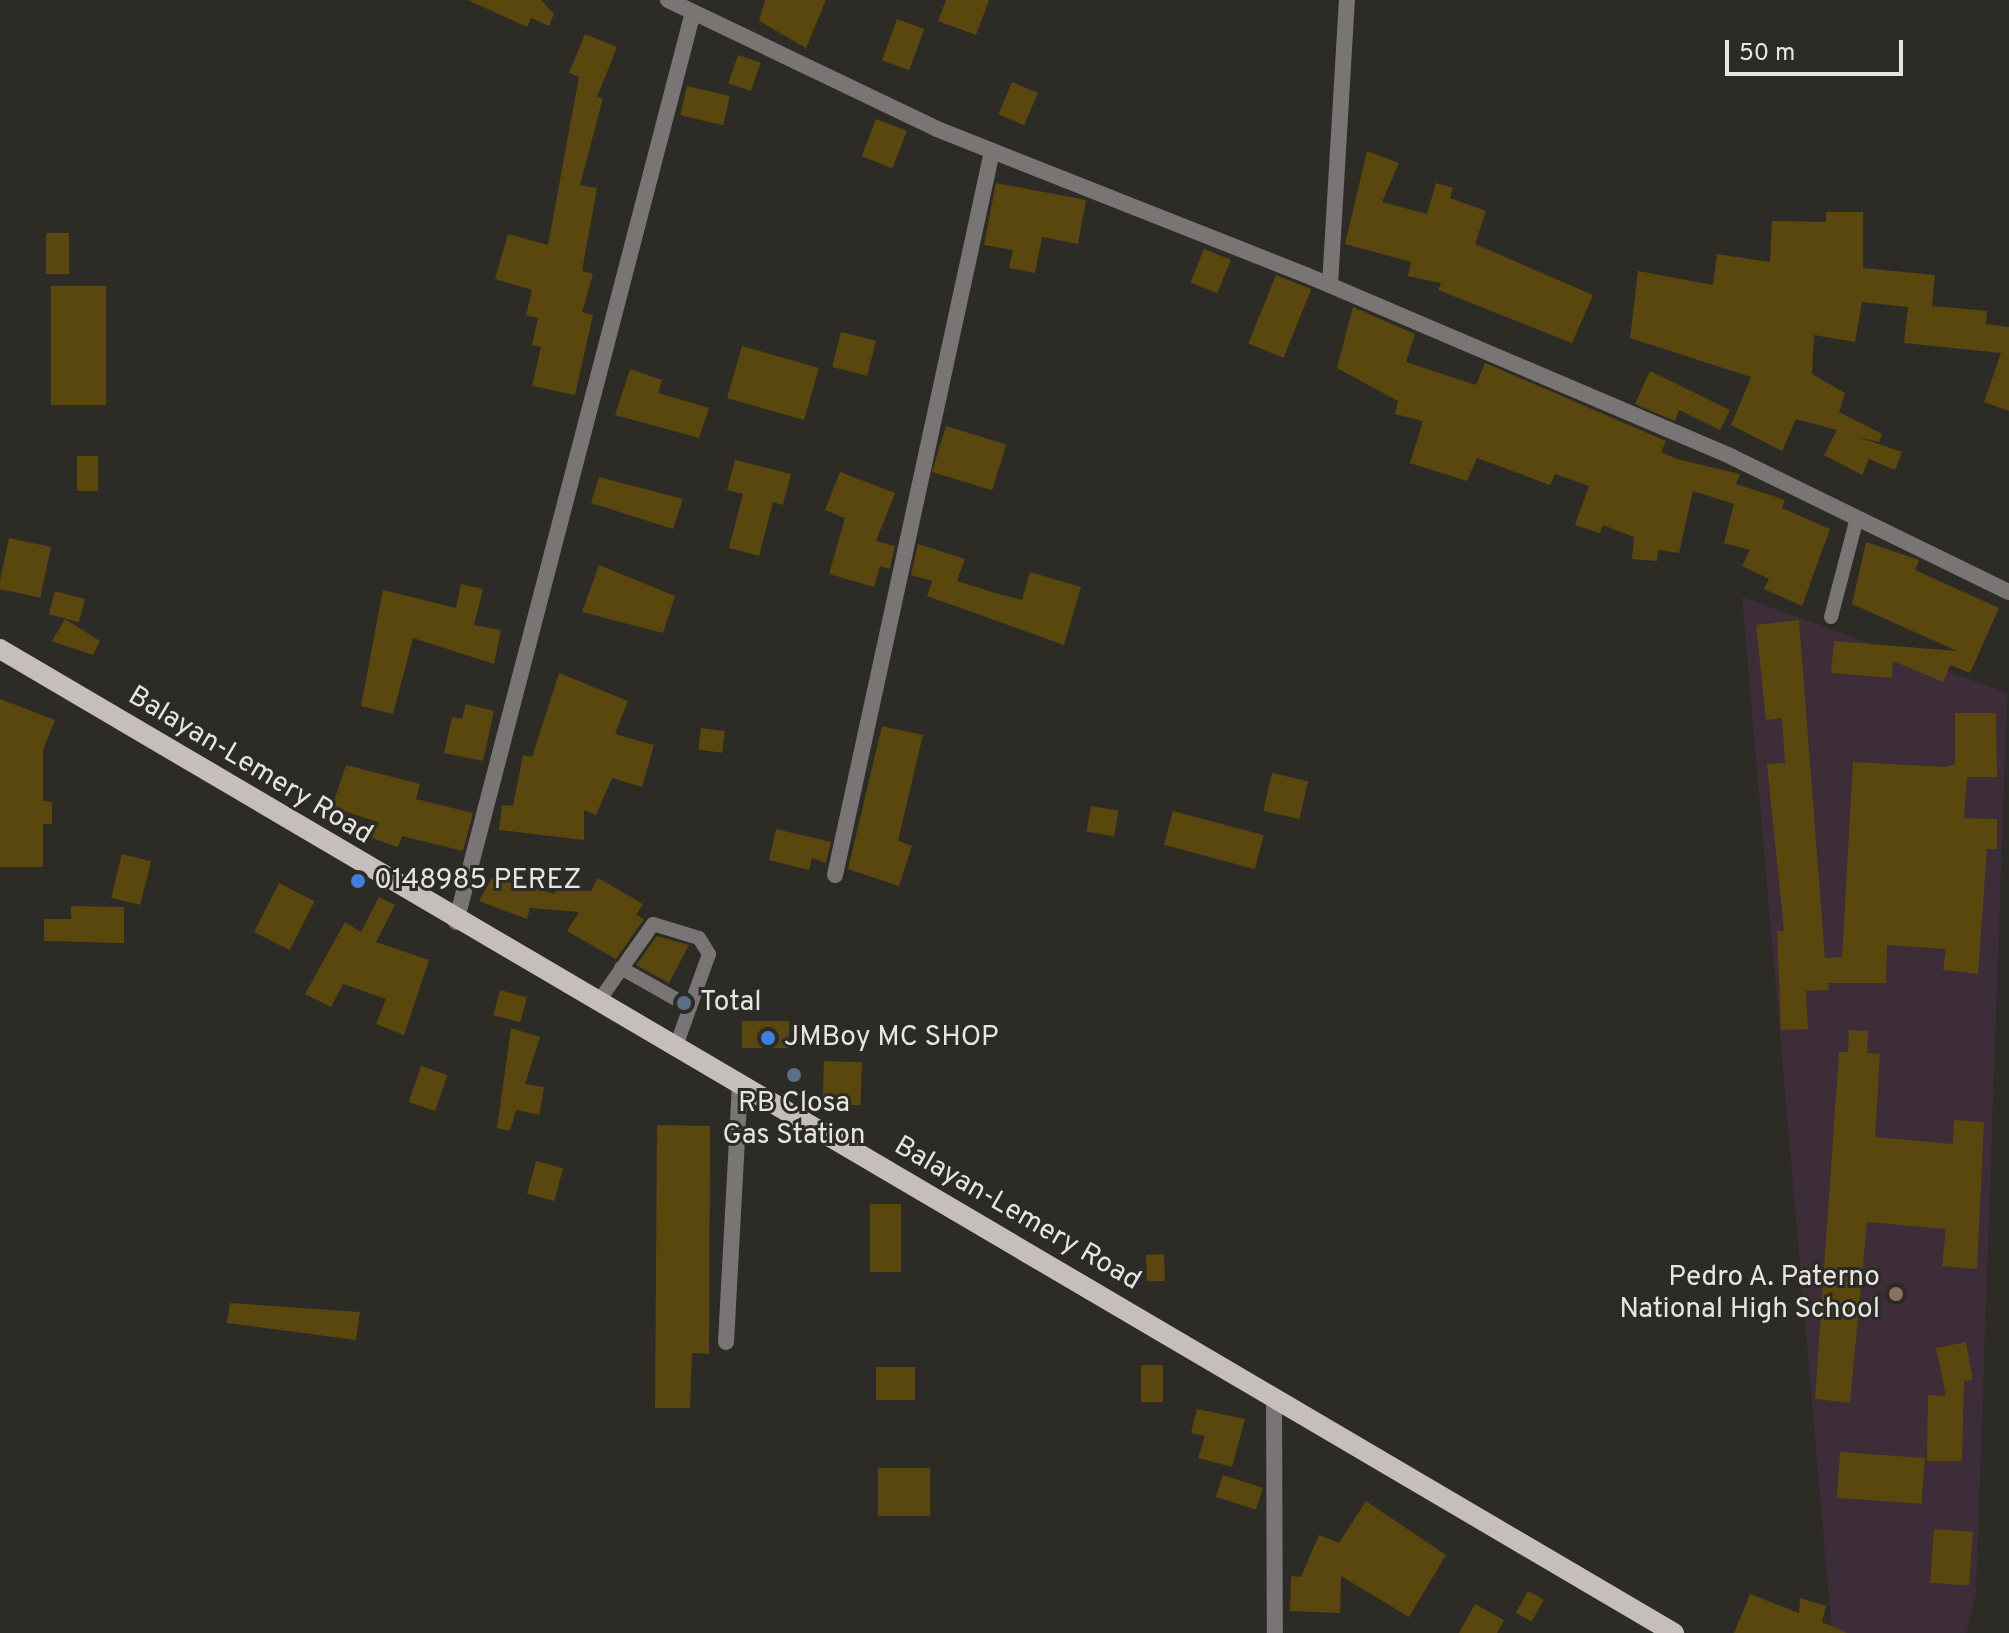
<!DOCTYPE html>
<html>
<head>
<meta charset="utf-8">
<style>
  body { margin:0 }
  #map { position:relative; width:2009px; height:1633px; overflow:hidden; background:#2d2b26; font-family:Overpass,sans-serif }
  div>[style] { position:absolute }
  .education>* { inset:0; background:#3d2d38 }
  .building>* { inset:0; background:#59470e; transform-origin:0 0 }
  .service>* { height:14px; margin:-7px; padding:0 7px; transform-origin:7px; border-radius:7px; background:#787574 }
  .minor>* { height:16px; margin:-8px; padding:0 8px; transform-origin:8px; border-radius:8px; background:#787574 }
  .tertiary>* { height:16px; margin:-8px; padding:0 8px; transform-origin:8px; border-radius:8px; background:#787574 }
  .primary>* { height:20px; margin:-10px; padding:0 10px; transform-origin:10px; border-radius:10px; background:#c5bebc }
  .dots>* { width:22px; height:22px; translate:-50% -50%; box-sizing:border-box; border:4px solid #2d2b26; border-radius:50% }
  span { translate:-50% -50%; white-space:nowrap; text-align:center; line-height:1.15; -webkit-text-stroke:6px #2d2b26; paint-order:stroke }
  .street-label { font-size:28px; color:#e6e5e1 }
  .poi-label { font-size:28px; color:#e6e5e1 }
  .left { translate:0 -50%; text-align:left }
  .right { translate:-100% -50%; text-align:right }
  .scale { position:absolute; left:1725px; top:40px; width:178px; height:36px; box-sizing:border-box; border:4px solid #e6e5e1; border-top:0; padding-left:10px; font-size:24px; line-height:28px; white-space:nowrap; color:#e6e5e1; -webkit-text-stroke:6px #2d2b26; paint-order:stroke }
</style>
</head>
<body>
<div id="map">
  <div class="education">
    <div style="clip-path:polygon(1742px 597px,2007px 693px,1976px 1594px,1966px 1633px,1832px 1633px)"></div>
  </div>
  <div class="building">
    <div style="clip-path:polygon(468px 0,541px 0,554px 14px,549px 26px,531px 18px,527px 27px)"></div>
    <div style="clip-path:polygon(765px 0,826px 0,806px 48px,759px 21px)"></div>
    <div style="clip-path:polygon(946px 0,989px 0,976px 35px,938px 21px)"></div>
    <div style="left:897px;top:19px;width:29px;height:44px;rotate:20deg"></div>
    <div style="clip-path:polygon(585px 34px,617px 47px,597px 97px,603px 98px,580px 185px,597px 188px,582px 271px,593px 274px,582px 312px,593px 315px,575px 395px,532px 386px,541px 347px,532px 345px,538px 318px,526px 315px,532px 290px,495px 279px,508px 234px,548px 245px,579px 77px,569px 73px)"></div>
    <div style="left:738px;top:55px;width:24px;height:30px;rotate:19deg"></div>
    <div style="left:1012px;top:82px;width:28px;height:35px;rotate:23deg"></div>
    <div style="left:687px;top:86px;width:44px;height:30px;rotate:13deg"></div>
    <div style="left:876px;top:119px;width:33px;height:40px;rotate:21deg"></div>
    <div style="clip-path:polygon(1367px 151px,1399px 163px,1382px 202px,1427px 214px,1436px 183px,1453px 188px,1450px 198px,1486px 211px,1475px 244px,1593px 295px,1572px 343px,1438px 290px,1441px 283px,1408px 276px,1411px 262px,1345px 244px)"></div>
    <div style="clip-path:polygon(996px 183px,1086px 200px,1078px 244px,1042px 237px,1035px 273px,1009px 268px,1013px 250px,984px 245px)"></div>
    <div style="clip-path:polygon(1826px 212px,1863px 212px,1863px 268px,1935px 275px,1932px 306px,1987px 311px,1986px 324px,2009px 327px,2009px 411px,1984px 402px,2001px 353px,1904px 343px,1908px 307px,1862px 302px,1855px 342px,1814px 335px,1812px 374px,1845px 393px,1839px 412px,1882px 434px,1879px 442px,1858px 437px,1902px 452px,1895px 470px,1869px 459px,1862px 475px,1824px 455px,1837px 430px,1796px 419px,1782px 451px,1731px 425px,1751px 377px,1630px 338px,1638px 271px,1713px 285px,1717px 254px,1770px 262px,1772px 221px,1826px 222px)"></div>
    <div style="left:46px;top:233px;width:23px;height:41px"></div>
    <div style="left:1204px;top:249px;width:29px;height:36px;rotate:22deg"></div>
    <div style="left:1276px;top:275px;width:38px;height:74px;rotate:22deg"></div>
    <div style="left:51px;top:286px;width:55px;height:119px"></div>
    <div style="clip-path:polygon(1353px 307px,1415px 334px,1406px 362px,1476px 385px,1485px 363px,1666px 441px,1661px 452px,1677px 459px,1740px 474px,1736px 484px,1785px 500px,1782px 508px,1830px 529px,1802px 606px,1764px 589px,1769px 579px,1742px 566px,1750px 550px,1724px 543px,1734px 504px,1693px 491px,1679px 553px,1658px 550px,1657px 561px,1632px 559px,1634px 537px,1603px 525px,1600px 533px,1575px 525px,1589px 486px,1555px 474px,1550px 485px,1477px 458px,1467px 481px,1410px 463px,1423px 421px,1395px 414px,1398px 401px,1337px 368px)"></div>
    <div style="left:841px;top:332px;width:36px;height:36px;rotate:14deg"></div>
    <div style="left:742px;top:346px;width:80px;height:54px;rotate:16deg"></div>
    <div style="clip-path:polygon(630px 369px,662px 380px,658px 393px,709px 408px,699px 438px,615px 415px)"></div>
    <div style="clip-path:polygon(1650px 371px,1730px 410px,1720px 430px,1679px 410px,1675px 421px,1635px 404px)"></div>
    <div style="left:946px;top:426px;width:63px;height:48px;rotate:17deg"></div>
    <div style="left:77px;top:456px;width:21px;height:35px"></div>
    <div style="clip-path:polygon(735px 460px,791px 474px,783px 505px,773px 502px,759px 556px,729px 548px,743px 494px,727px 490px)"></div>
    <div style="clip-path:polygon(840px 472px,895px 493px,876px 541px,895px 546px,890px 569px,880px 566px,874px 587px,829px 574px,845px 518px,825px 510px)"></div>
    <div style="clip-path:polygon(599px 477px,683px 499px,673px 529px,591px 503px)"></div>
    <div style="left:9px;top:538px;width:43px;height:52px;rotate:12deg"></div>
    <div style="clip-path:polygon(1866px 542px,1919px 560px,1915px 570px,1999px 608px,1970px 673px,1950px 665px,1943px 682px,1893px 661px,1892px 678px,1831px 673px,1834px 641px,1957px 651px,1852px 604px)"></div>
    <div style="clip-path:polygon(918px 544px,965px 559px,957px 581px,995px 593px,1022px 600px,1030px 572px,1081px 587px,1064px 645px,927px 596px,932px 581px,911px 575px)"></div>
    <div style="clip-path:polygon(599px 565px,675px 596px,663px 633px,582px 612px)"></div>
    <div style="clip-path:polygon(461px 584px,483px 589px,474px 625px,501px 630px,494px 664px,413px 638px,393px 714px,361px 706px,383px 590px,456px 608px)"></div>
    <div style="left:55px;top:591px;width:31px;height:24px;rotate:15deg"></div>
    <div style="clip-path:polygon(65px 619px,100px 641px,93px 655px,52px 641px)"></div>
    <div style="clip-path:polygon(1799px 620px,1825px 958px,1842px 957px,1853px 762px,1946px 767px,1955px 764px,1955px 713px,1996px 713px,1997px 777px,1967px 777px,1964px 818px,1997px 819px,1997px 849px,1987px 849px,1978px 974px,1943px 970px,1946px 949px,1887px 945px,1886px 983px,1828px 983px,1829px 990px,1806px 991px,1808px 1029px,1781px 1030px,1777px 931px,1784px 931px,1767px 764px,1785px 763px,1782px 718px,1766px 720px,1756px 625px)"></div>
    <div style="clip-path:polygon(559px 673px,628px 701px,615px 734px,654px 745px,642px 787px,612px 778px,596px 815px,584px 810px,584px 840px,499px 830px,502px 805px,513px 806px,523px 755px,532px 757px)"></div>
    <div style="clip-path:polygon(0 699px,55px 720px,43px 750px,43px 801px,52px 802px,52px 824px,43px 824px,43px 867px,0 867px)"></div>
    <div style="clip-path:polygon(466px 704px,494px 711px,483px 761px,444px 753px,452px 717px,462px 719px)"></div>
    <div style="clip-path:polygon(882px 726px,923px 735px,898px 841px,912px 846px,899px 886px,848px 869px)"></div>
    <div style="left:701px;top:728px;width:24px;height:22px;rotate:7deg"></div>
    <div style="clip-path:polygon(346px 765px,420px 784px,416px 799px,473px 813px,463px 851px,402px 836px,398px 847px,372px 838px,377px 822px,332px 807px)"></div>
    <div style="left:1272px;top:773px;width:37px;height:39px;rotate:13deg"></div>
    <div style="left:1091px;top:806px;width:28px;height:26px;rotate:10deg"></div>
    <div style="left:1173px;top:811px;width:94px;height:35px;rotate:15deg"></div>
    <div style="clip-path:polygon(776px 829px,831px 842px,826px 863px,812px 858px,809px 870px,769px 860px)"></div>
    <div style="left:122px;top:854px;width:30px;height:45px;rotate:14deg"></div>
    <div style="clip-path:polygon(492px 878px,555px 894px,555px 888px,591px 891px,598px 878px,643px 904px,636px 915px,644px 919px,616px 959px,567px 931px,579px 912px,530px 908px,527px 919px,479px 901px)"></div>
    <div style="left:279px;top:883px;width:40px;height:55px;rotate:27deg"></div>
    <div style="clip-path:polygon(379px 897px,395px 905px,376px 942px,429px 960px,404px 1035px,376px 1024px,386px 999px,343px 984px,331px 1007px,305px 994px,345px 922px,361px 932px)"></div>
    <div style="clip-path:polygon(71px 906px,124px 907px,124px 943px,44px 941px,44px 919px,71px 919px)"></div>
    <div style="clip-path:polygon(657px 936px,689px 945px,669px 983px,636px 965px)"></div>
    <div style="left:500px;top:990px;width:28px;height:26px;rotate:15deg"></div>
    <div style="left:742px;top:1021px;width:47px;height:27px"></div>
    <div style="clip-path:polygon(511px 1028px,540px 1037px,525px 1084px,544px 1087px,539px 1115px,516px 1110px,510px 1131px,497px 1128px)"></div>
    <div style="clip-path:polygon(1849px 1030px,1868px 1031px,1867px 1053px,1880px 1054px,1875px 1137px,1953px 1144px,1954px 1120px,1984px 1122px,1977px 1269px,1942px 1266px,1946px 1229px,1867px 1222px,1850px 1403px,1815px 1399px,1839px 1052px,1848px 1052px)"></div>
    <div style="left:824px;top:1061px;width:38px;height:43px;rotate:2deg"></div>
    <div style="left:421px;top:1066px;width:28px;height:38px;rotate:19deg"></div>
    <div style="clip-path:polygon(657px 1125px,710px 1126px,709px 1354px,692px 1353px,690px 1408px,655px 1408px)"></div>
    <div style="left:536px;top:1161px;width:28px;height:34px;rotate:15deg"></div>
    <div style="left:870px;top:1204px;width:31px;height:68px"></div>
    <div style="left:1164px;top:1254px;width:27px;height:18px;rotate:88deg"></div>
    <div style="clip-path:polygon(230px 1303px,360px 1312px,356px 1340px,227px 1323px)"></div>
    <div style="clip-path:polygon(1966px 1342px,1973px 1380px,1964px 1381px,1962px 1461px,1927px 1461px,1928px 1395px,1946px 1396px,1936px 1348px)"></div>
    <div style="left:1141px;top:1365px;width:22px;height:37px"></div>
    <div style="left:876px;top:1367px;width:39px;height:33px"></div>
    <div style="clip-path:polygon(1197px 1409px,1245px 1419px,1232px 1467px,1198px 1458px,1205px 1436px,1191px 1433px)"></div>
    <div style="left:1840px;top:1452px;width:85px;height:46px;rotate:4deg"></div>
    <div style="left:878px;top:1468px;width:52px;height:48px"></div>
    <div style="left:1223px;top:1475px;width:42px;height:23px;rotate:18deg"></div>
    <div style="clip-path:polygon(1366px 1501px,1446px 1555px,1409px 1617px,1341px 1576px,1340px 1613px,1290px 1611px,1291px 1576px,1301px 1577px,1319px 1535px,1339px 1543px)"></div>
    <div style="left:1934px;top:1529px;width:39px;height:54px;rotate:4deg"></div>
    <div style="left:1528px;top:1591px;width:18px;height:25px;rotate:29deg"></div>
    <div style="clip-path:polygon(1750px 1594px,1799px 1613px,1800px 1598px,1826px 1606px,1822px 1622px,1847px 1633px,1734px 1633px)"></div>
    <div style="clip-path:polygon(1475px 1604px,1504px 1620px,1497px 1633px,1459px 1633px)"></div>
  </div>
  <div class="service">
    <div style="left:1831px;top:617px;width:102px;rotate:-75.3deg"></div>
    <div style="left:621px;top:968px;width:79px;rotate:29.5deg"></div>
    <div style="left:598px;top:1002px;width:95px;rotate:-54.8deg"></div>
    <div style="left:653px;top:924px;width:48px;rotate:16.9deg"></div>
    <div style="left:699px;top:938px;width:19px;rotate:58deg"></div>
    <div style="left:709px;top:954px;width:98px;rotate:109.7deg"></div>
  </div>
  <div class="minor">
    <div style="left:1330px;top:285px;width:286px;rotate:-86.6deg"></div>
    <div style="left:835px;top:875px;width:741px;rotate:-77.76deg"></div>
    <div style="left:726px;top:1342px;width:258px;rotate:-86.9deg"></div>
    <div style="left:1274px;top:1398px;width:235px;rotate:89.8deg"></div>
  </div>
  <div class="tertiary">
    <div style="left:668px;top:0;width:298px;rotate:25.6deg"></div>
    <div style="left:937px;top:129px;width:397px;rotate:21.6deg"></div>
    <div style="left:1306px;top:275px;width:463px;rotate:23.1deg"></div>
    <div style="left:1732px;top:457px;width:308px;rotate:26deg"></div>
    <div style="left:456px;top:922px;width:940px;rotate:-75.4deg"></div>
  </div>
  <div class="primary">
    <div style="left:0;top:649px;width:1942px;rotate:30.45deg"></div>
  </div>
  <div class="dots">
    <div style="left:358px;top:881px;background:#3f7fe0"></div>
    <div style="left:684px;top:1003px;background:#5c6f8a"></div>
    <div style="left:768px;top:1038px;background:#3f7fe0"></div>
    <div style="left:794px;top:1075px;background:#5c6f8a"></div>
    <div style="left:1896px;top:1294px;background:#8d6e63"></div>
  </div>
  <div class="street-label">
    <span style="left:250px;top:766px;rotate:31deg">Balayan-Lemery Road</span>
    <span style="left:1017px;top:1214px;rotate:30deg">Balayan-Lemery Road</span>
  </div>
  <div class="poi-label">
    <span class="left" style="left:374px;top:881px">0148985 PEREZ</span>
    <span class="left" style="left:700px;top:1003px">Total</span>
    <span class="left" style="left:784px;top:1038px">JMBoy MC SHOP</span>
    <span style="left:794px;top:1120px">RB Closa<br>Gas Station</span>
    <span class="right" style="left:1880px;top:1294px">Pedro A. Paterno<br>National High School</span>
  </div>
  <div class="scale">50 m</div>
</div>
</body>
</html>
